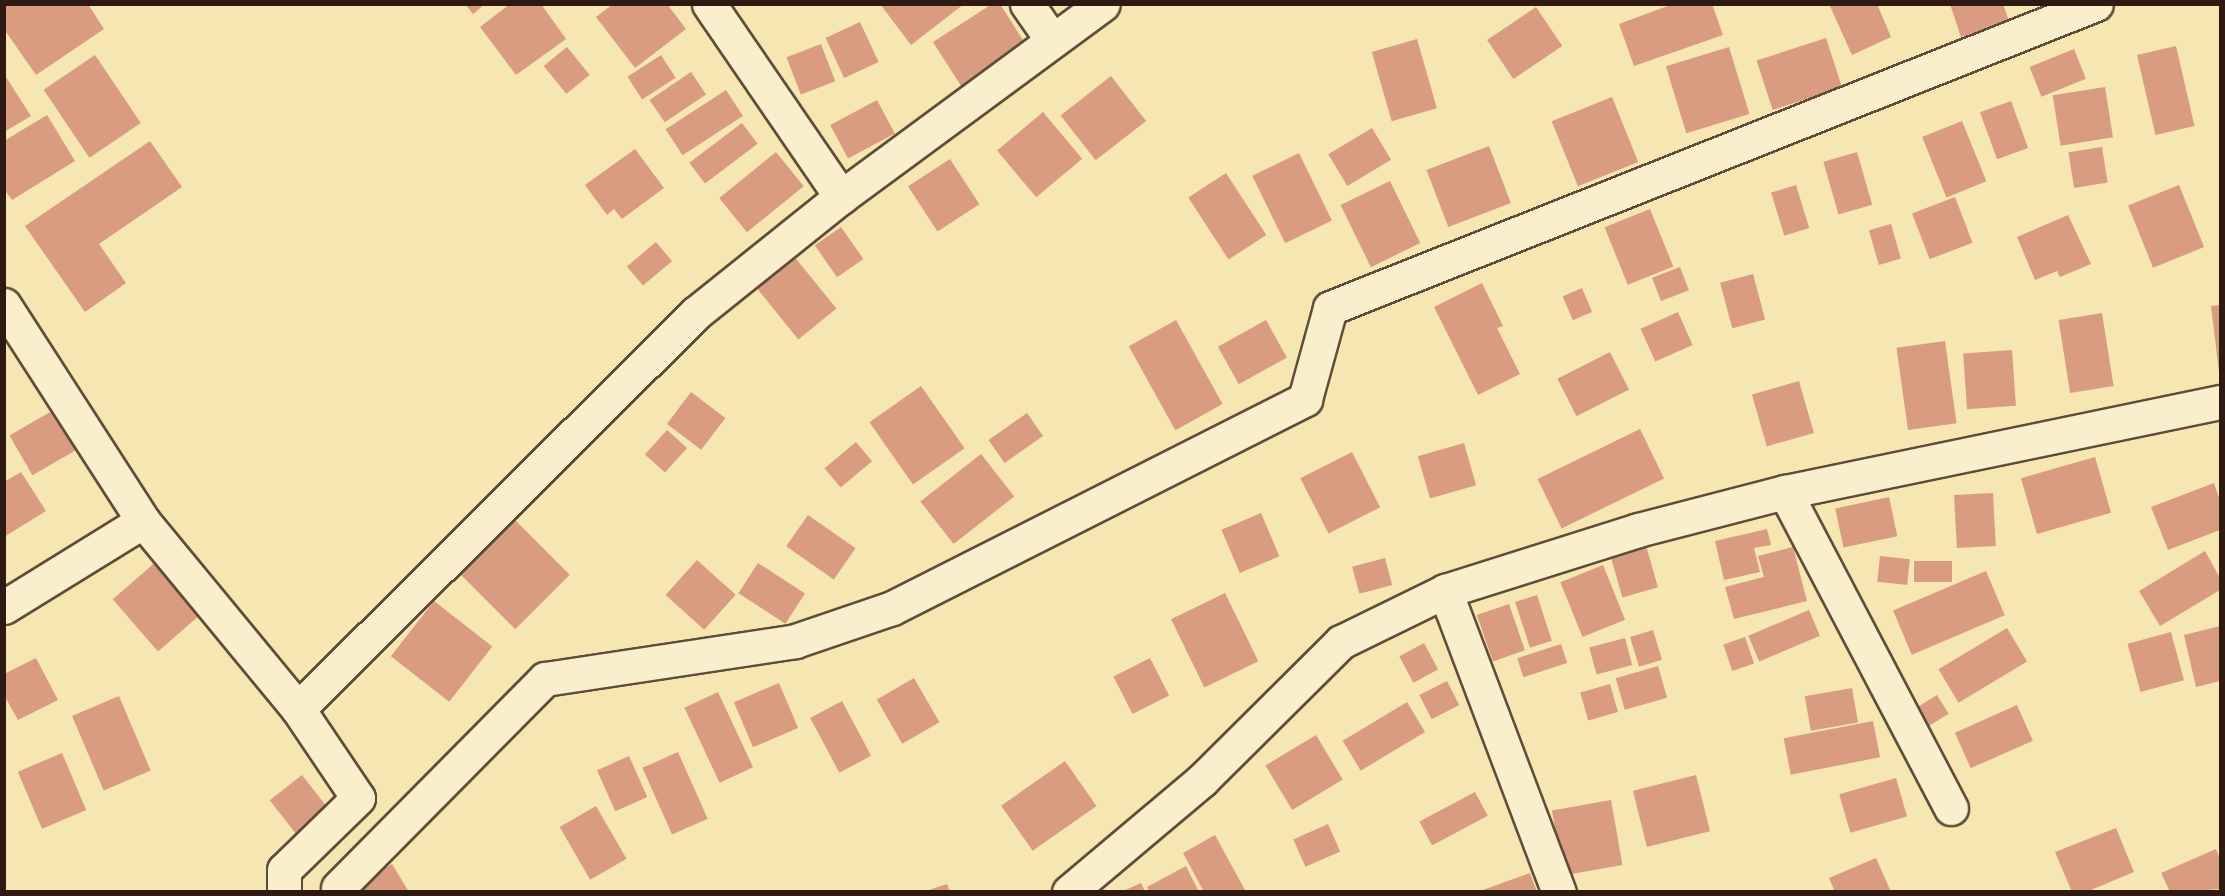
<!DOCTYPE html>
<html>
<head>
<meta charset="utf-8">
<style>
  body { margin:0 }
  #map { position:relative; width:2225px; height:896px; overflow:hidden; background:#f6e6b2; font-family:"Old Standard TT",serif }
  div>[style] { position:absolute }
  .building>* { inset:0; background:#d99c81; transform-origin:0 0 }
  .roads { filter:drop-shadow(2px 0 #604d39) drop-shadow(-2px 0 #604d39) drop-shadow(0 2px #604d39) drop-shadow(0 -2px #604d39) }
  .minor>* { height:33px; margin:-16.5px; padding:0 16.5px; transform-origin:16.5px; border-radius:16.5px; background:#f9efcd }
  span { translate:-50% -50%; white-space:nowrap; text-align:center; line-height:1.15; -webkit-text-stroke:6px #f9efcd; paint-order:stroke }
  .frame { position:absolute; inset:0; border:6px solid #2e1a11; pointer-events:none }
</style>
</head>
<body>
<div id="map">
  <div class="building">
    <div style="clip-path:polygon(8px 4px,88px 4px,104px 29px,36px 75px,4px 29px,4px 7px)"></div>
    <div style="clip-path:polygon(465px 4px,485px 4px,473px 14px)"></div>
    <div style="clip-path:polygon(510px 4px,541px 4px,566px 39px,516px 75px,480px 27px)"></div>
    <div style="clip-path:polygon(613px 4px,667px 4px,686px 29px,635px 68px,596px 17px)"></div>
    <div style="clip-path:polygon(880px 4px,964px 4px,911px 45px)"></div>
    <div style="clip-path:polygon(992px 4px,1000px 4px,1028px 48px,963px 89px,933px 42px)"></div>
    <div style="clip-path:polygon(1673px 4px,1712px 4px,1723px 35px,1634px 66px,1619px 24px)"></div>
    <div style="clip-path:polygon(1829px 4px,1877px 4px,1891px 37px,1852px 55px)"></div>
    <div style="clip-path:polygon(1950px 4px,2003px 4px,2009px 21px,1961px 37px)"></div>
    <div style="left:1536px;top:7px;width:47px;height:59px;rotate:56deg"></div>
    <div style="left:860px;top:22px;width:44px;height:38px;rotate:65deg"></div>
    <div style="left:1826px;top:38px;width:52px;height:73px;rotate:72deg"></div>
    <div style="left:1417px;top:39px;width:72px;height:47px;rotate:74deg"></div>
    <div style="left:821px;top:44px;width:40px;height:37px;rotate:69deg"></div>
    <div style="left:2176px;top:46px;width:82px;height:40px;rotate:77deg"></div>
    <div style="left:567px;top:47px;width:36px;height:30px;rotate:51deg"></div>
    <div style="left:1729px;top:47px;width:70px;height:66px;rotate:73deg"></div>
    <div style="left:2074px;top:49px;width:32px;height:48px;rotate:68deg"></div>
    <div style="left:95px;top:55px;width:82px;height:62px;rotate:56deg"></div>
    <div style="left:661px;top:55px;width:27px;height:40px;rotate:57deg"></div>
    <div style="left:691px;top:72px;width:27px;height:50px;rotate:56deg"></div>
    <div style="clip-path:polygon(4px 74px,31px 116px,4px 132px)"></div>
    <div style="left:1111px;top:76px;width:57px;height:64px;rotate:52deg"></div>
    <div style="left:2105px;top:87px;width:51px;height:53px;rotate:81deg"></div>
    <div style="left:726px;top:90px;width:31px;height:72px;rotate:57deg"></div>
    <div style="left:1612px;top:97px;width:70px;height:65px;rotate:68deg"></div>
    <div style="left:877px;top:100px;width:38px;height:53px;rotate:62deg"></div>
    <div style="left:2011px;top:101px;width:50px;height:33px;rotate:70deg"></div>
    <div style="left:1043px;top:112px;width:61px;height:60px;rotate:50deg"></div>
    <div style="clip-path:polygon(47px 115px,75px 161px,12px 200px,4px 189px,4px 141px)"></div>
    <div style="left:1962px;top:121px;width:65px;height:43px;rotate:68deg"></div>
    <div style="left:742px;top:123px;width:26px;height:66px;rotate:53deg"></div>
    <div style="left:1372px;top:128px;width:37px;height:51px;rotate:59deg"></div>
    <div style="clip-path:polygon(150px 141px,182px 187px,99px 244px,126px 283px,85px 312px,25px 226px)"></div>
    <div style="left:1489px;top:146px;width:61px;height:67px;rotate:69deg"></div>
    <div style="left:2102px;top:147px;width:36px;height:34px;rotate:81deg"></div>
    <div style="clip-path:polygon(635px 149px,664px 188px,622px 219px,614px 209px,607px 215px,585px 185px)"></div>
    <div style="left:776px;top:152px;width:44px;height:73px;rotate:51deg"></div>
    <div style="left:1857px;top:152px;width:55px;height:35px;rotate:74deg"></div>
    <div style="left:1299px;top:153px;width:75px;height:52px;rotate:64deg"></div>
    <div style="left:950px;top:159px;width:54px;height:50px;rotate:57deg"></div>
    <div style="left:1226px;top:173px;width:74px;height:45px;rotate:57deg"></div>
    <div style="left:1390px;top:181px;width:69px;height:55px;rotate:64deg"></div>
    <div style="left:1796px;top:185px;width:45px;height:26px;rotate:73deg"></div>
    <div style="left:2179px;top:185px;width:67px;height:55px;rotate:68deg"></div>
    <div style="left:1955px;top:197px;width:49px;height:46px;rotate:69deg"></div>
    <div style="left:1650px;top:209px;width:62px;height:49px;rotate:68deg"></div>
    <div style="clip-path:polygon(2068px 215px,2091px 264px,2060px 277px,2057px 271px,2035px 280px,2017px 237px)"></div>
    <div style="left:1891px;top:224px;width:36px;height:23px;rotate:74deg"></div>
    <div style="left:841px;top:227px;width:39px;height:32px;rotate:55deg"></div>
    <div style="left:656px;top:242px;width:25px;height:38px;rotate:50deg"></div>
    <div style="left:793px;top:255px;width:69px;height:49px;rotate:51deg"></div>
    <div style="left:1680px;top:267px;width:25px;height:30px;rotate:69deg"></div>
    <div style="left:1753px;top:274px;width:47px;height:34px;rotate:75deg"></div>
    <div style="clip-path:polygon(1482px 283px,1503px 326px,1497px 328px,1520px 374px,1478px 395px,1434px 307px)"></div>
    <div style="left:1582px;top:288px;width:26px;height:21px;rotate:67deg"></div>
    <div style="clip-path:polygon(2220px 305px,2220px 372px,2219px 372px,2211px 306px)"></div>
    <div style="left:1678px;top:312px;width:36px;height:41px;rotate:66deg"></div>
    <div style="left:2102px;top:313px;width:74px;height:44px;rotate:81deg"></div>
    <div style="left:1176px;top:320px;width:96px;height:54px;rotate:61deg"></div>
    <div style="left:1266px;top:320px;width:43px;height:55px;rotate:61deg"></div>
    <div style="left:1945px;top:341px;width:83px;height:49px;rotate:82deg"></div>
    <div style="left:2012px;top:350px;width:56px;height:49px;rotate:86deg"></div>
    <div style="left:1610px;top:352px;width:42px;height:59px;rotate:63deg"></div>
    <div style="left:1799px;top:381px;width:54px;height:49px;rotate:74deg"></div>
    <div style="left:921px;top:386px;width:76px;height:63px;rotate:55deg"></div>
    <div style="left:691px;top:392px;width:43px;height:40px;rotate:37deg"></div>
    <div style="left:64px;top:404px;width:46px;height:63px;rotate:60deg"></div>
    <div style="left:1027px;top:413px;width:28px;height:47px;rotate:55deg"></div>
    <div style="left:1640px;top:429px;width:55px;height:114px;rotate:64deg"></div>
    <div style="left:667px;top:430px;width:27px;height:33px;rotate:42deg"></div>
    <div style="left:856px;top:442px;width:25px;height:41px;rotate:50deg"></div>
    <div style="left:1464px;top:443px;width:44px;height:48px;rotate:74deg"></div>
    <div style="left:1352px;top:452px;width:62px;height:58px;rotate:63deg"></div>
    <div style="left:981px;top:454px;width:54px;height:77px;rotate:52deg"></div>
    <div style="left:2095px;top:457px;width:58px;height:77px;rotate:74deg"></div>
    <div style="clip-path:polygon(21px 472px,46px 511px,4px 537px,4px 482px)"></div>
    <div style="clip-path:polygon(2214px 483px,2220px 501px,2220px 530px,2168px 550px,2151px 507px)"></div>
    <div style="left:1993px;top:493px;width:53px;height:39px;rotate:87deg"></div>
    <div style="left:1889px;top:497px;width:40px;height:55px;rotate:78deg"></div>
    <div style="left:1261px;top:513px;width:47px;height:43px;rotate:67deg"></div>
    <div style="left:808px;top:515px;width:58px;height:38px;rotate:35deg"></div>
    <div style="left:511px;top:516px;width:83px;height:77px;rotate:45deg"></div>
    <div style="clip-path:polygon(1767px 529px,1771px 545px,1754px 548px,1760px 572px,1724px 580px,1715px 541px)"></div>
    <div style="left:1645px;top:542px;width:47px;height:37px;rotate:74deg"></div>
    <div style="clip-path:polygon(1793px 547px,1807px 601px,1734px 619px,1725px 587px,1764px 577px,1758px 556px)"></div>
    <div style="clip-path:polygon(2205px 551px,2220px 578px,2220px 590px,2160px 626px,2139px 591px)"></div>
    <div style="left:1880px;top:556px;width:30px;height:26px;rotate:6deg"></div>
    <div style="left:1385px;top:558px;width:28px;height:34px;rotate:75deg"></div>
    <div style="left:158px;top:560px;width:69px;height:60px;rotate:49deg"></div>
    <div style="left:697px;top:560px;width:52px;height:47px;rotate:42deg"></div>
    <div style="left:1914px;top:561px;width:38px;height:21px"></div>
    <div style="left:758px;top:563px;width:56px;height:36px;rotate:33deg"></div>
    <div style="left:1603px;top:565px;width:59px;height:46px;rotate:68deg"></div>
    <div style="left:1986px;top:571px;width:48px;height:101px;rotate:67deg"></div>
    <div style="left:1225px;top:593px;width:76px;height:60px;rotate:64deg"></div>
    <div style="left:1537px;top:595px;width:48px;height:23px;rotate:72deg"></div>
    <div style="left:434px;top:601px;width:74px;height:70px;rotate:38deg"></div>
    <div style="left:1509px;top:604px;width:49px;height:34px;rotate:71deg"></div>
    <div style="left:1809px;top:610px;width:28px;height:66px;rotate:67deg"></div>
    <div style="clip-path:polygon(2220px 626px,2220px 681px,2196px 687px,2184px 635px)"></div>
    <div style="left:2007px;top:628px;width:39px;height:80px;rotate:59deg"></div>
    <div style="left:1653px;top:630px;width:31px;height:24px;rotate:73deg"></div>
    <div style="left:2171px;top:632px;width:50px;height:45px;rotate:75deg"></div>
    <div style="left:1745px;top:637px;width:28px;height:23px;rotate:71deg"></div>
    <div style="left:1625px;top:638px;width:28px;height:37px;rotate:75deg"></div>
    <div style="left:1424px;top:643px;width:30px;height:28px;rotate:62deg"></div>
    <div style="left:1561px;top:644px;width:20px;height:46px;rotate:72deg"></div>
    <div style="clip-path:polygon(36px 658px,58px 700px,18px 720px,4px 695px,4px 674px)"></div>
    <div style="left:1150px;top:658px;width:42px;height:41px;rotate:63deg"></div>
    <div style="left:1658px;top:666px;width:33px;height:44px;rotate:74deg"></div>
    <div style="left:914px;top:678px;width:51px;height:43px;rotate:60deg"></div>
    <div style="left:1447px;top:681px;width:27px;height:31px;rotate:63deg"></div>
    <div style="left:779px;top:683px;width:49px;height:49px;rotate:67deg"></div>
    <div style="left:1610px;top:684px;width:29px;height:31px;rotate:74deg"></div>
    <div style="left:1852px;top:688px;width:35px;height:48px;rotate:80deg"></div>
    <div style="left:718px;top:692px;width:83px;height:37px;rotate:65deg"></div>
    <div style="left:1937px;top:695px;width:22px;height:28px;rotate:58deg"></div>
    <div style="left:119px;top:696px;width:81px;height:51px;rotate:67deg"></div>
    <div style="left:842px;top:701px;width:62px;height:36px;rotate:62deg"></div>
    <div style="left:1407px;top:702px;width:35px;height:75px;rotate:59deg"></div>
    <div style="left:2017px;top:705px;width:39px;height:68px;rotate:66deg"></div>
    <div style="left:1873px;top:721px;width:37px;height:91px;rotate:79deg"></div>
    <div style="left:1316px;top:735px;width:52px;height:59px;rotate:59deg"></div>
    <div style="left:678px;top:752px;width:73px;height:39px;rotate:66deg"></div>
    <div style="left:62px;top:753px;width:62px;height:48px;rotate:67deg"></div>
    <div style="left:629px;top:756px;width:45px;height:35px;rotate:66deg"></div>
    <div style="left:1065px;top:761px;width:55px;height:78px;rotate:55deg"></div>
    <div style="left:302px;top:775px;width:46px;height:41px;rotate:52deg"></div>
    <div style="left:1696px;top:775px;width:58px;height:65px;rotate:76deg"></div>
    <div style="left:1896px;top:778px;width:40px;height:59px;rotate:74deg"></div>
    <div style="left:1475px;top:792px;width:27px;height:63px;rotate:62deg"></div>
    <div style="left:1611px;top:800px;width:66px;height:60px;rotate:80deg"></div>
    <div style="left:596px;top:806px;width:61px;height:42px;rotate:60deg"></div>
    <div style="left:1328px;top:824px;width:30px;height:38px;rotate:66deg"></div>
    <div style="clip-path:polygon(2116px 828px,2134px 872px,2086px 892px,2072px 892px,2055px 852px)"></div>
    <div style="clip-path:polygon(1215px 835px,1246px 892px,1204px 892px,1183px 853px)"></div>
    <div style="clip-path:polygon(2216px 849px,2220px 859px,2220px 889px,2170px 892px,2161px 873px)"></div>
    <div style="clip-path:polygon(1876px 858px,1891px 892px,1835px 892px,1829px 878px)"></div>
    <div style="clip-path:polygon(392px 864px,409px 892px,355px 892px,353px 888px)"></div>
    <div style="clip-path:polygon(1186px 866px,1199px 892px,1150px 892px,1147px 887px)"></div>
    <div style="clip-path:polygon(1530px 873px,1537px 892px,1480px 892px,1480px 891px)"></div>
    <div style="clip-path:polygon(1141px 883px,1145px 892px,1121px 892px)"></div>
    <div style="clip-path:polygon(947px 884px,950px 892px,926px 892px,926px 891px)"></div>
  </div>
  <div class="roads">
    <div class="minor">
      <div style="left:709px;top:4px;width:234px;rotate:55.6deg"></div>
      <div style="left:1027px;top:4px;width:44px;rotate:55.2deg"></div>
      <div style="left:4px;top:305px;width:257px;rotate:57.2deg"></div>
      <div style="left:143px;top:521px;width:244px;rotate:50.5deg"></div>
      <div style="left:298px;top:709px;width:107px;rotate:56deg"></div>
      <div style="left:358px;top:798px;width:103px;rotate:135.8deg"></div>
      <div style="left:284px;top:870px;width:22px;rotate:90deg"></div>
      <div style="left:1785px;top:492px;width:357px;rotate:62.3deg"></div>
      <div style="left:1445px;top:591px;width:322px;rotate:69.3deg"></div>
      <div style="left:4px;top:607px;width:163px;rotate:-31.7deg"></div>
      <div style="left:298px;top:709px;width:561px;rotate:-44.86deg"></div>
      <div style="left:696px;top:313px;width:186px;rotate:-38.7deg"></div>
      <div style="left:841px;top:197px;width:325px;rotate:-36.4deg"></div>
      <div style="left:338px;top:888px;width:294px;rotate:-45.3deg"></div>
      <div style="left:545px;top:679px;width:253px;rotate:-8.6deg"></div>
      <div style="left:795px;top:641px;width:102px;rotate:-18.8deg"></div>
      <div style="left:892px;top:608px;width:463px;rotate:-26.8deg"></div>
      <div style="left:1305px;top:399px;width:94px;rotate:-74.6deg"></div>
      <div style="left:1330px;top:308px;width:824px;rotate:-21.65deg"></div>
      <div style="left:1069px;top:892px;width:174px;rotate:-40.1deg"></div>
      <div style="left:1202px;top:780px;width:196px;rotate:-44.8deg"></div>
      <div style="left:1341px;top:642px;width:116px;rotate:-26.1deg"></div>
      <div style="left:1445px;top:591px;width:202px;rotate:-17.5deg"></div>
      <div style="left:1638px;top:530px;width:152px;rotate:-14.5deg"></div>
      <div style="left:1785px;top:492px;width:444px;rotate:-11.7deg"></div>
    </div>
  </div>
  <div class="frame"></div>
</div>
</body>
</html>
